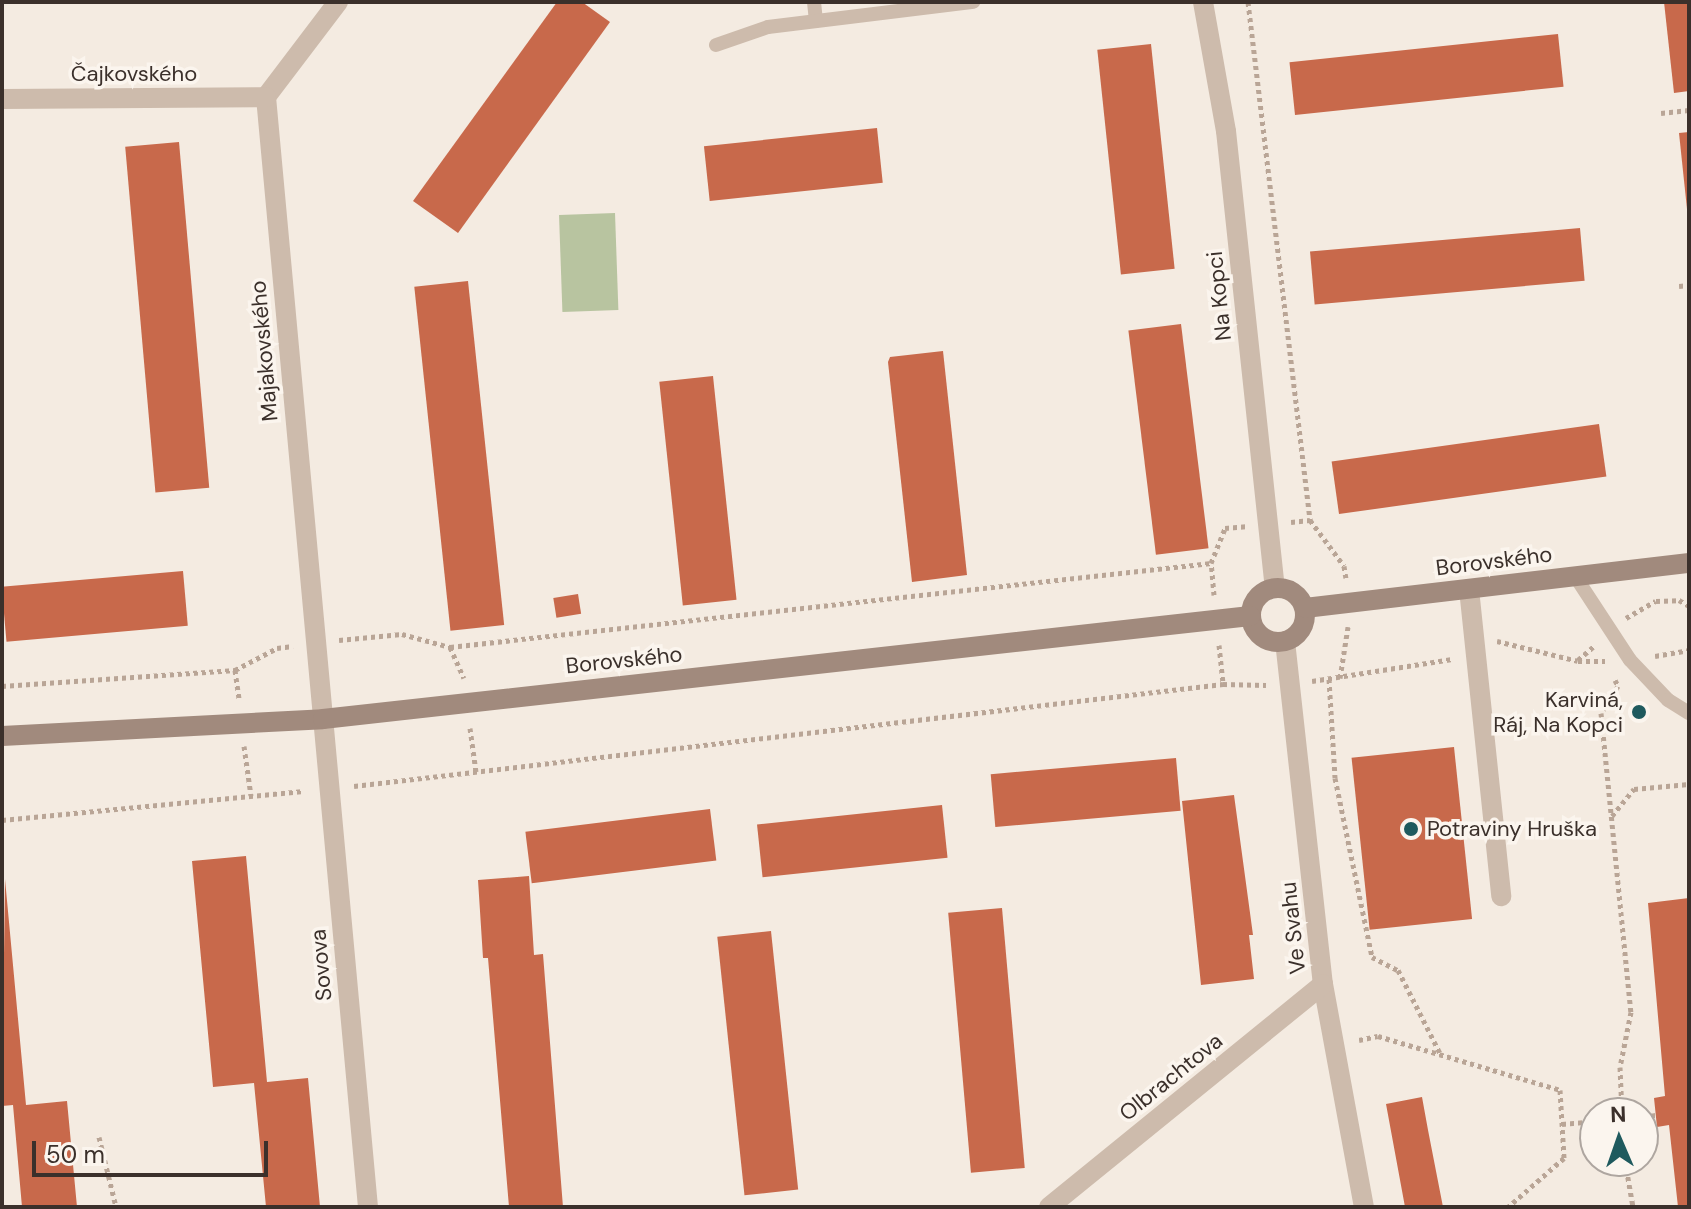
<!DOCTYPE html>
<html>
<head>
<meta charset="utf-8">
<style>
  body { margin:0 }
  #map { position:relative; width:1691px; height:1209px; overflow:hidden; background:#f4ebe1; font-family:"DM Sans",sans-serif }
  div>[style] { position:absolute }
  .green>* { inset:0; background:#b8c4a0; transform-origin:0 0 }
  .building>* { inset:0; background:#c8694b; transform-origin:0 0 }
  .path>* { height:5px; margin-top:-2.5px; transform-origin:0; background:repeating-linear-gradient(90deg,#b9a596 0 4px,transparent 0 8px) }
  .lane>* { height:14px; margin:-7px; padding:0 7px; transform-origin:7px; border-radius:7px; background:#cdbbac }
  .street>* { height:20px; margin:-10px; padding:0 10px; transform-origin:10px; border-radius:10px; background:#cdbbac }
  .secondary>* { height:20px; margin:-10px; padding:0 10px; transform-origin:10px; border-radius:10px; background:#a18a7d }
  .secondary>.ring { margin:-10px; padding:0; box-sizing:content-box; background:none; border:20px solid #a18a7d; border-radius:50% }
  .dots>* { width:22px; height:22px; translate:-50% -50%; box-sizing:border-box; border:4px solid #fbf5ee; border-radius:50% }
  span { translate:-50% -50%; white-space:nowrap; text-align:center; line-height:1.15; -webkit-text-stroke:7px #fbf5ee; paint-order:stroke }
  .street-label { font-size:22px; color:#3b302b }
  .poi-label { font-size:22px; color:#3b302b }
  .right { translate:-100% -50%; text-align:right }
  .left { translate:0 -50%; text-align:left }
  .frame { position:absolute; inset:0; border:4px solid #3b302b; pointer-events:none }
  .north { position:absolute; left:1579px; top:1097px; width:80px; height:80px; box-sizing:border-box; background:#fbf5ee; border:2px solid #aea6a0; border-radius:50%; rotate:358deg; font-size:22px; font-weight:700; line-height:32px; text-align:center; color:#3b302b }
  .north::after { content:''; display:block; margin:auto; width:28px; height:36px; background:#1f5a5e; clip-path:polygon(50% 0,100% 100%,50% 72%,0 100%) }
  .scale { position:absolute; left:32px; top:1141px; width:236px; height:36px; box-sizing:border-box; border:4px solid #3b302b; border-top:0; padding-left:10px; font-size:24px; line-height:28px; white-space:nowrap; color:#3b302b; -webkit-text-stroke:6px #fbf5ee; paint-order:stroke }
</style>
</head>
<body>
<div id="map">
  <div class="green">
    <div style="left:615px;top:213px;width:97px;height:56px;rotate:88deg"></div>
  </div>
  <div class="building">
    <div style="clip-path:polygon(557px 2px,582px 2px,610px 22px,458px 233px,413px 201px)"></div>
    <div style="clip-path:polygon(1664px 2px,1689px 2px,1689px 91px,1674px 93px)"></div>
    <div style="left:1558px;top:34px;width:53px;height:270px;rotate:84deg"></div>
    <div style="left:1151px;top:44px;width:226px;height:54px;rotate:84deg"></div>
    <div style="left:877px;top:128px;width:55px;height:174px;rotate:84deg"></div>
    <div style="clip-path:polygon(1689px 132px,1689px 209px,1687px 209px,1679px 133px)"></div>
    <div style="left:179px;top:142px;width:347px;height:54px;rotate:85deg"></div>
    <div style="left:1580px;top:228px;width:53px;height:271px;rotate:85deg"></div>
    <div style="left:468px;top:281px;width:346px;height:54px;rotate:84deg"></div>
    <div style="left:1181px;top:324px;width:226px;height:53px;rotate:83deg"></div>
    <div style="clip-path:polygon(943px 351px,967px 575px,912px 582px,888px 362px,890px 357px)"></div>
    <div style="left:713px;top:376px;width:225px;height:54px;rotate:84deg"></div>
    <div style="left:1599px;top:424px;width:53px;height:270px;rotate:82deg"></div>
    <div style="left:183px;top:571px;width:55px;height:182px;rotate:85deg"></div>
    <div style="left:578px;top:594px;width:20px;height:25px;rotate:81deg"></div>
    <div style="left:1454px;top:747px;width:173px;height:103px;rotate:84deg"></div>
    <div style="left:1176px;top:758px;width:53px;height:186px;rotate:85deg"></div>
    <div style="clip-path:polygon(1234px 795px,1253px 935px,1249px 935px,1254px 979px,1201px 985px,1182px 801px)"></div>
    <div style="left:942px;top:805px;width:53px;height:186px;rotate:84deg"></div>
    <div style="left:710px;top:809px;width:52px;height:186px;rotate:83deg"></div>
    <div style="clip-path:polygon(246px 856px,267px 1082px,308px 1078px,320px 1207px,266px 1207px,254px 1083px,213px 1087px,192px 861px)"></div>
    <div style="clip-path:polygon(529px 876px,534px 955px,543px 954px,563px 1207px,509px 1207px,488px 958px,483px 958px,478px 880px)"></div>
    <div style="clip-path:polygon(5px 879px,26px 1105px,67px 1101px,77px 1207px,22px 1207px,13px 1105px,2px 1106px)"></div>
    <div style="clip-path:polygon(1689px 898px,1689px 1207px,1678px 1207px,1669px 1125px,1657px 1127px,1654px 1098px,1665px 1096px,1648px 903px)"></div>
    <div style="left:1002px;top:908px;width:261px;height:54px;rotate:85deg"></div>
    <div style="left:771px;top:931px;width:260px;height:54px;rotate:84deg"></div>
    <div style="clip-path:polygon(1422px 1097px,1428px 1130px,1443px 1207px,1405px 1207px,1386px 1104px)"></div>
  </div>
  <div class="path">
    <div style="left:1248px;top:2px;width:522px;rotate:83.17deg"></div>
    <div style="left:1310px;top:520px;width:57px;rotate:53.5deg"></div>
    <div style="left:1344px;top:566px;width:12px;rotate:81deg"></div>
    <div style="left:1661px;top:113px;width:28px;rotate:-6deg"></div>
    <div style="left:1679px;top:286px;width:10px;rotate:-6deg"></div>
    <div style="left:1291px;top:522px;width:19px;rotate:-6deg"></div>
    <div style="left:1214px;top:595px;width:32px;rotate:-95deg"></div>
    <div style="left:1211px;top:563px;width:38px;rotate:-68deg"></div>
    <div style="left:1225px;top:528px;width:21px;rotate:-5deg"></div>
    <div style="left:1626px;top:618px;width:34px;rotate:-30deg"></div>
    <div style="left:1656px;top:601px;width:23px;rotate:-2deg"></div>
    <div style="left:1679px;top:600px;width:12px;rotate:31deg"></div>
    <div style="left:339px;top:640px;width:63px;rotate:-5.4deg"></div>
    <div style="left:402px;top:634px;width:50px;rotate:15.2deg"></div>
    <div style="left:450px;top:647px;width:766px;rotate:-6.3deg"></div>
    <div style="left:1497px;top:641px;width:83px;rotate:13.9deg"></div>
    <div style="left:1578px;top:661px;width:27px"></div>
    <div style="left:1219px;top:645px;width:39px;rotate:84deg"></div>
    <div style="left:450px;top:647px;width:34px;rotate:66deg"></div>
    <div style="left:1655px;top:656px;width:35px;rotate:-10deg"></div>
    <div style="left:1578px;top:660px;width:23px;rotate:-41deg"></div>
    <div style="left:235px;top:670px;width:30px;rotate:82deg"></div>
    <div style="left:1340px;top:678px;width:52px;rotate:-81.1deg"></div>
    <div style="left:1329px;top:679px;width:99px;rotate:86.5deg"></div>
    <div style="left:1335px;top:778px;width:183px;rotate:78.3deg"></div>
    <div style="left:1372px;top:957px;width:29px;rotate:27deg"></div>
    <div style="left:1398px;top:970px;width:95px;rotate:63.2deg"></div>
    <div style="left:1615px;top:680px;width:7px;rotate:63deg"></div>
    <div style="left:1618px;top:686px;width:32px;rotate:122deg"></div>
    <div style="left:1601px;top:713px;width:301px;rotate:84.3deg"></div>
    <div style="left:1631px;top:1012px;width:56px;rotate:101.3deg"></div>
    <div style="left:1620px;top:1067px;width:46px;rotate:87.5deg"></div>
    <div style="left:1312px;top:681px;width:142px;rotate:-8.9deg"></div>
    <div style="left:2px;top:686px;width:234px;rotate:-3.9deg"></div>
    <div style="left:235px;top:670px;width:47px;rotate:-27.6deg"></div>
    <div style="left:277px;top:648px;width:16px;rotate:-7deg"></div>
    <div style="left:470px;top:728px;width:44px;rotate:82.2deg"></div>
    <div style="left:244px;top:746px;width:50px;rotate:82deg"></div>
    <div style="left:354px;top:786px;width:875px;rotate:-6.69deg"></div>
    <div style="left:1223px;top:684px;width:43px;rotate:1.3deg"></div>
    <div style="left:1612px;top:816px;width:35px;rotate:-51deg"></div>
    <div style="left:1634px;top:789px;width:55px;rotate:-5.2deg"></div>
    <div style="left:2px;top:820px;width:303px;rotate:-5.5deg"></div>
    <div style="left:1359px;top:1040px;width:19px;rotate:-12deg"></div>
    <div style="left:1378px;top:1036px;width:190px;rotate:16.5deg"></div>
    <div style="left:1560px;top:1090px;width:68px;rotate:86.6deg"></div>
    <div style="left:1564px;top:1158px;width:74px;rotate:138.8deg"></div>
    <div style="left:1643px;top:1117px;width:13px;rotate:-9deg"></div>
    <div style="left:1562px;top:1124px;width:33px;rotate:-5deg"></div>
    <div style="left:99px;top:1137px;width:72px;rotate:76.3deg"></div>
    <div style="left:1625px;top:1161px;width:47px;rotate:80.1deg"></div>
  </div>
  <div class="lane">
    <div style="left:814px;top:2px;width:19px;rotate:84deg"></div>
    <div style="left:716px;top:45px;width:55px;rotate:-19.1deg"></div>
    <div style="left:768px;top:27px;width:207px;rotate:-7deg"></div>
    <div style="left:1575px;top:576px;width:100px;rotate:56.8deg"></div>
    <div style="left:1630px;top:660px;width:55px;rotate:46.5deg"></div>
    <div style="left:1668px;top:700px;width:25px;rotate:32deg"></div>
  </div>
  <div class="street">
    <div style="left:338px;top:2px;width:119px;rotate:127.2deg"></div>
    <div style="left:266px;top:97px;width:1115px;rotate:84.75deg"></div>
    <div style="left:1203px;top:2px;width:131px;rotate:79.9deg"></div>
    <div style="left:1226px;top:131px;width:459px;rotate:83.9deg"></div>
    <div style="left:2px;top:99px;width:264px;rotate:-0.4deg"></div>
    <div style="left:1469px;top:589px;width:309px;rotate:84deg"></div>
    <div style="left:1285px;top:641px;width:345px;rotate:83.7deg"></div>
    <div style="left:1323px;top:984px;width:227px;rotate:79.6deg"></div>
    <div style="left:1049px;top:1207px;width:353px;rotate:-39.1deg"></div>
  </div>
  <div class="secondary">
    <div class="ring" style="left:1251px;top:588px;width:34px;height:34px"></div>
    <div style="left:1305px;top:608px;width:387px;rotate:-6.7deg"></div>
    <div style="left:2px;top:736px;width:321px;rotate:-3deg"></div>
    <div style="left:323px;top:719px;width:933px;rotate:-6.34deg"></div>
  </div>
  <div class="dots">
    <div style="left:1639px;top:712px;background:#1f5a5e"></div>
    <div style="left:1411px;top:829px;background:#1f5a5e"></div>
  </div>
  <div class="street-label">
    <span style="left:134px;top:74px">Čajkovského</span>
    <span style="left:1219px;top:296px;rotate:-96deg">Na Kopci</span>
    <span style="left:264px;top:351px;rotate:-95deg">Majakovského</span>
    <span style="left:1494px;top:561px;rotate:-7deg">Borovského</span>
    <span style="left:624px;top:660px;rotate:-6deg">Borovského</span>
    <span style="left:1293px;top:928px;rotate:-96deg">Ve Svahu</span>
    <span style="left:321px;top:965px;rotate:-95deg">Sovova</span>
    <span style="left:1171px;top:1077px;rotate:-39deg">Olbrachtova</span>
  </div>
  <div class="poi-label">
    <span class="right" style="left:1623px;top:712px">Karviná,<br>Ráj, Na Kopci</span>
    <span class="left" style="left:1427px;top:829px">Potraviny Hruška</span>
  </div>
  <div class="frame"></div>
  <div class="north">N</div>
  <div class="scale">50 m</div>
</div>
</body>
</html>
